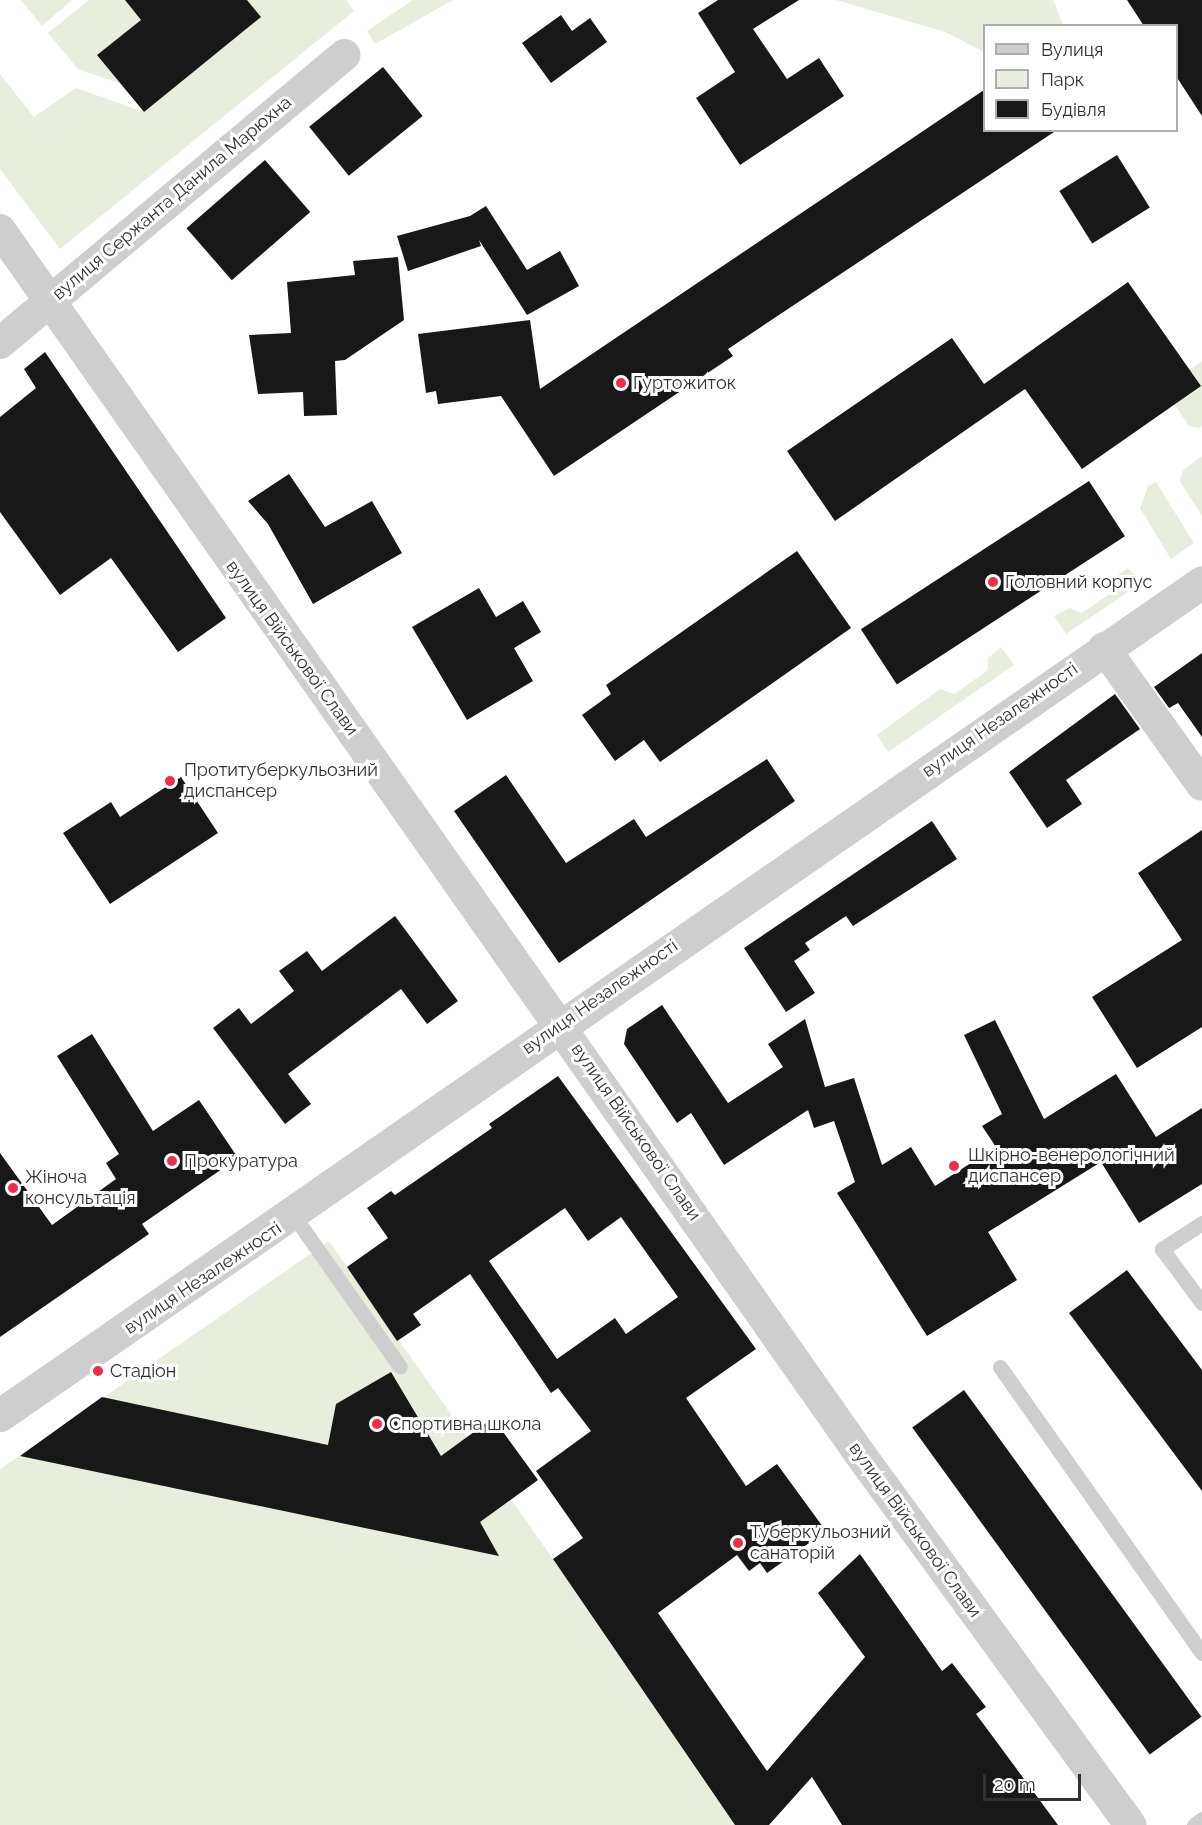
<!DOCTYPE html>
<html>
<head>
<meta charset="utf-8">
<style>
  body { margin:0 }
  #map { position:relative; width:1202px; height:1825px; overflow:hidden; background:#fff; font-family:Raleway,sans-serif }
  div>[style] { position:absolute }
  .green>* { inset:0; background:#e8eede }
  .building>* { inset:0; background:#181818; transform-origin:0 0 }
  .service>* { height:15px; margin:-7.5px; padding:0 7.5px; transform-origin:7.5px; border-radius:7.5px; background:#cecece }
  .minor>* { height:32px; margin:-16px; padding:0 16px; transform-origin:16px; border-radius:16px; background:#cecece }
  .tertiary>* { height:33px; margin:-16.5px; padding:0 16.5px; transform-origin:16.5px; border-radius:16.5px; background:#cecece }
  .dots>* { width:16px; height:16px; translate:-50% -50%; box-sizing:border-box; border:3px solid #fff; border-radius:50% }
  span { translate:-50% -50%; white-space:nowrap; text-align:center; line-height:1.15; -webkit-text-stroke:6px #fff; paint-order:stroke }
  .street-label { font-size:18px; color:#313131 }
  .poi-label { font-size:18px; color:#313131 }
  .left { translate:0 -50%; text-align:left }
  .legend { position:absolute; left:983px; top:24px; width:195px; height:108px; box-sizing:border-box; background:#fff; border:2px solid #adadad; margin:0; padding:8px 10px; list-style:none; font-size:18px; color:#313131 }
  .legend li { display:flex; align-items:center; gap:12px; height:30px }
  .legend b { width:30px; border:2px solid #adadad }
  .scale { position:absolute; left:983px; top:1774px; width:98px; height:27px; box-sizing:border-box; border:3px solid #313131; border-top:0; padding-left:8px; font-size:18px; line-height:21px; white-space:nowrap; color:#313131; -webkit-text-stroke:4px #fff; paint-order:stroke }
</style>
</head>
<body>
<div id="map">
  <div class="green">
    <div style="clip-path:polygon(21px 0,72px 0,42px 26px)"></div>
    <div style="clip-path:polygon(89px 0,125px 0,141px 20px,97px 55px,121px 84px,78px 69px,48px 33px)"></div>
    <div style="clip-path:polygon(247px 0,346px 0,354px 11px,60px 249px,0 169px,0 74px,34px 117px,76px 88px,144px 112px,261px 17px)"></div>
    <div style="clip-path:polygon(413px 0,453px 0,375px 44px,367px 31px)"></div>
    <div style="clip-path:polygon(836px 0,1053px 0,1063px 25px,984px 26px,984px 52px,945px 32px)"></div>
    <div style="clip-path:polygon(1202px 361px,1202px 426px,1199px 428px,1189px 426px,1174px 404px,1190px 370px)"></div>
    <div style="clip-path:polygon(1202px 456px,1202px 516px,1180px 481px,1183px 470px)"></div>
    <div style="clip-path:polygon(1156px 482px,1194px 543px,1171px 559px,1140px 508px,1148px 486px)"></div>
    <div style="clip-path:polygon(1128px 568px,1141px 583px,1066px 634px,1054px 616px,1070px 608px,1082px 613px,1114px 591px,1115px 577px)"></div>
    <div style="clip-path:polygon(1001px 647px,1014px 665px,888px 752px,877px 735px,940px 689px,954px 694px,988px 670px,988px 658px)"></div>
    <div style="clip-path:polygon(329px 1241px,553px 1559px,735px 1825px,0 1825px,0 1469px)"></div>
  </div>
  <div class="building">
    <div style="clip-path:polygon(125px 0,247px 0,261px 17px,144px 112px,97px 55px,141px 20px)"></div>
    <div style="clip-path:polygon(718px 0,799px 0,753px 29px,787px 79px,819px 58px,844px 96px,740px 165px,696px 98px,735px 72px,698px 13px)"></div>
    <div style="clip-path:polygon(1127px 0,1202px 0,1202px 116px,1176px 76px,1176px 26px,1144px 26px)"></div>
    <div style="clip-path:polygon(561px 15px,572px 31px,590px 18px,607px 42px,551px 83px,522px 43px)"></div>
    <div style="left:383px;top:67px;width:63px;height:95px;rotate:51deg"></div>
    <div style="clip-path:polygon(984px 90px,984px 130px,1057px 130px,728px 349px,733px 356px,554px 476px,501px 396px,438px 404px,436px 391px,426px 393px,418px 334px,530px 320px,540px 389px)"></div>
    <div style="left:1117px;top:155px;width:62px;height:68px;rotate:58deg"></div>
    <div style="left:265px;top:160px;width:69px;height:104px;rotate:49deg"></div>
    <div style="clip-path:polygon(486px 206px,527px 270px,560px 251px,579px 286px,527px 315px,479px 240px,481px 246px,408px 271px,397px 236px,470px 216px)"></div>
    <div style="clip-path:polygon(398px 257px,404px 320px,345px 360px,335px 361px,337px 415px,304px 416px,303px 392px,258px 394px,249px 335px,291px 333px,287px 282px,355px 275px,353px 261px)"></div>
    <div style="clip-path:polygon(1128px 282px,1201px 386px,1082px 469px,1025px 389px,835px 521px,787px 451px,952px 338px,984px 384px)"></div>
    <div style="clip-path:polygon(45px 352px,226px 618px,178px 652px,111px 558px,60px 595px,0 512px,0 417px,36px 388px,24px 369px)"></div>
    <div style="clip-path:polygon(289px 474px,325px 527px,372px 501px,402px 553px,313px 604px,268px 524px,248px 501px)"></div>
    <div style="left:1089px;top:481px;width:66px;height:272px;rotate:57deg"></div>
    <div style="clip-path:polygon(797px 551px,851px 628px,660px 762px,644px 740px,615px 761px,582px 715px,611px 694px,606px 685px)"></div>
    <div style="clip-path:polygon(479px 588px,496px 617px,523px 601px,541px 632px,514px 648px,533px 681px,467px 720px,412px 627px)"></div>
    <div style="clip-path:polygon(1202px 653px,1202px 737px,1178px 703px,1169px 708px,1154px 687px)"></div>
    <div style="clip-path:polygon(1115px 694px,1140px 729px,1066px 780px,1082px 804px,1047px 828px,1009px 772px)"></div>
    <div style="clip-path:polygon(767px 759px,795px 801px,559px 963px,454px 811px,506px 775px,566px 863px,634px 819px,646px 837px)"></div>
    <div style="clip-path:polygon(181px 777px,218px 833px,110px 904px,63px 833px,111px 802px,120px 817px)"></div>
    <div style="clip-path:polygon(932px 821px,957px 859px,853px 926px,846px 916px,805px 943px,810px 950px,794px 961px,815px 993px,786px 1012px,744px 948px)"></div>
    <div style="clip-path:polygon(1202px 830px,1202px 1027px,1137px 1068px,1092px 997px,1182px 940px,1138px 873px)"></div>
    <div style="clip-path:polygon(395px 916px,458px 1001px,427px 1024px,401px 989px,288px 1074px,311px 1104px,285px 1124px,213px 1028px,239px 1008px,251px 1024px,294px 991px,279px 971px,307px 951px,322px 971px)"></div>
    <div style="clip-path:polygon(662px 1005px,728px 1103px,783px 1067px,768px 1044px,805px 1019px,825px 1087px,854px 1078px,882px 1165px,911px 1147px,935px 1186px,996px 1147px,982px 1126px,1002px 1114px,964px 1035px,995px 1020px,1044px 1119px,1116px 1074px,1156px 1137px,1202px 1108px,1202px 1184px,1139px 1223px,1101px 1162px,988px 1232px,1017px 1280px,927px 1336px,837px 1193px,855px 1182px,834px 1121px,814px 1128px,808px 1110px,724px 1165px,691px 1113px,677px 1123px,624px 1044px,627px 1029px)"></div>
    <div style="clip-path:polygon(92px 1034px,153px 1131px,199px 1100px,238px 1158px,142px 1224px,149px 1234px,0 1337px,0 1153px,52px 1225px,116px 1179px,106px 1163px,119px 1154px,57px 1056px)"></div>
    <div style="clip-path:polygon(evenodd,558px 1076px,756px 1349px,686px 1398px,746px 1486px,777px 1464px,826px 1531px,767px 1573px,760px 1563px,749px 1571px,737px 1555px,658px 1613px,767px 1771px,865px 1657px,818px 1593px,860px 1554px,942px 1671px,952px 1663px,986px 1707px,976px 1714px,1058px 1825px,842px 1825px,812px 1777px,769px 1825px,735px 1825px,553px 1559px,583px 1538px,536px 1471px,591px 1431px,558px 1388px,551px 1393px,470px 1274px,413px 1314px,421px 1325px,397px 1341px,347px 1267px,388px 1238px,367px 1208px,391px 1191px,395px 1195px,492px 1128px,489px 1124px,558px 1076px,565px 1208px,588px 1241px,621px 1217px,678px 1297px,626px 1334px,615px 1318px,557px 1359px,489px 1261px,565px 1208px)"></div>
    <div style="clip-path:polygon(1127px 1270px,1202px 1370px,1202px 1491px,1069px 1313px)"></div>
    <div style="clip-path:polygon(391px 1372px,441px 1456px,493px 1418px,538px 1480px,480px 1522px,499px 1556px,20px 1456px,102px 1397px,328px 1445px,336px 1404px)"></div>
    <div style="left:964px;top:1390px;width:404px;height:64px;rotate:54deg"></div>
  </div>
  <div class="service">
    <div style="left:294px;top:1216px;width:184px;rotate:54.9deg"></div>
    <div style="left:1202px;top:1223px;width:48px;rotate:147deg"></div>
    <div style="left:1162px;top:1249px;width:67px;rotate:53.5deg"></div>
    <div style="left:1000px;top:1367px;width:350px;rotate:54.8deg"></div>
    <div style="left:1194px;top:1825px;width:10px;rotate:-37deg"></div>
  </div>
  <div class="minor">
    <div style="left:0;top:230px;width:1491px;rotate:54.91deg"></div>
    <div style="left:857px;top:1450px;width:464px;rotate:53.9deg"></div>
    <div style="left:0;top:343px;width:449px;rotate:-39.9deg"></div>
    <div style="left:1104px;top:648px;width:168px;rotate:54.4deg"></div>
  </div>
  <div class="tertiary">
    <div style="left:0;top:1415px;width:1462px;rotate:-34.72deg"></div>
  </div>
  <div class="dots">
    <div style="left:621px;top:383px;background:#ef2b4e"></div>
    <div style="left:993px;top:582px;background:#ef2b4e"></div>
    <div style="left:170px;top:781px;background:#ef2b4e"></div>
    <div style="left:172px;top:1161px;background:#ef2b4e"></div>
    <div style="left:954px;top:1166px;background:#ef2b4e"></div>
    <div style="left:13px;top:1188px;background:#ef2b4e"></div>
    <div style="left:98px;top:1371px;background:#ef2b4e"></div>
    <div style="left:377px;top:1424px;background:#ef2b4e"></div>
    <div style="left:738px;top:1543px;background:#ef2b4e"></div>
  </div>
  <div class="street-label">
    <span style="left:172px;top:198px;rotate:-40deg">вулиця Сержанта Данила Марюхна</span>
    <span style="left:292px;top:648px;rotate:54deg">вулиця Військової Слави</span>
    <span style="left:1000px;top:720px;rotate:-35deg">вулиця Незалежності</span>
    <span style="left:600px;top:997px;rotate:-35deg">вулиця Незалежності</span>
    <span style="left:636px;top:1132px;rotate:55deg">вулиця Військової Слави</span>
    <span style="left:203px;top:1278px;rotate:-34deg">вулиця Незалежності</span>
    <span style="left:915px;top:1530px;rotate:54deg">вулиця Військової Слави</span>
  </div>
  <div class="poi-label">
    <span class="left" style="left:633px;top:383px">Гуртожиток</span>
    <span class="left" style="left:1005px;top:582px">Головний корпус</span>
    <span class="left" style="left:184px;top:781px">Протитуберкульозний<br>диспансер</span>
    <span class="left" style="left:968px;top:1166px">Шкірно-венерологічний<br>диспансер</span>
    <span class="left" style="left:184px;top:1161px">Прокуратура</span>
    <span class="left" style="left:25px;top:1188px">Жіноча<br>консультація</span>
    <span class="left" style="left:110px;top:1371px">Стадіон</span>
    <span class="left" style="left:389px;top:1424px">Спортивна школа</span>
    <span class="left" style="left:750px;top:1543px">Туберкульозний<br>санаторій</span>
  </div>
  <ul class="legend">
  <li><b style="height:8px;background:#cecece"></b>Вулиця</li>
  <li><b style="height:16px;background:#e8eede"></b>Парк</li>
  <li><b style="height:16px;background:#181818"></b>Будівля</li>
  </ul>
  <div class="scale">20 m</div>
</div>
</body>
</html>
